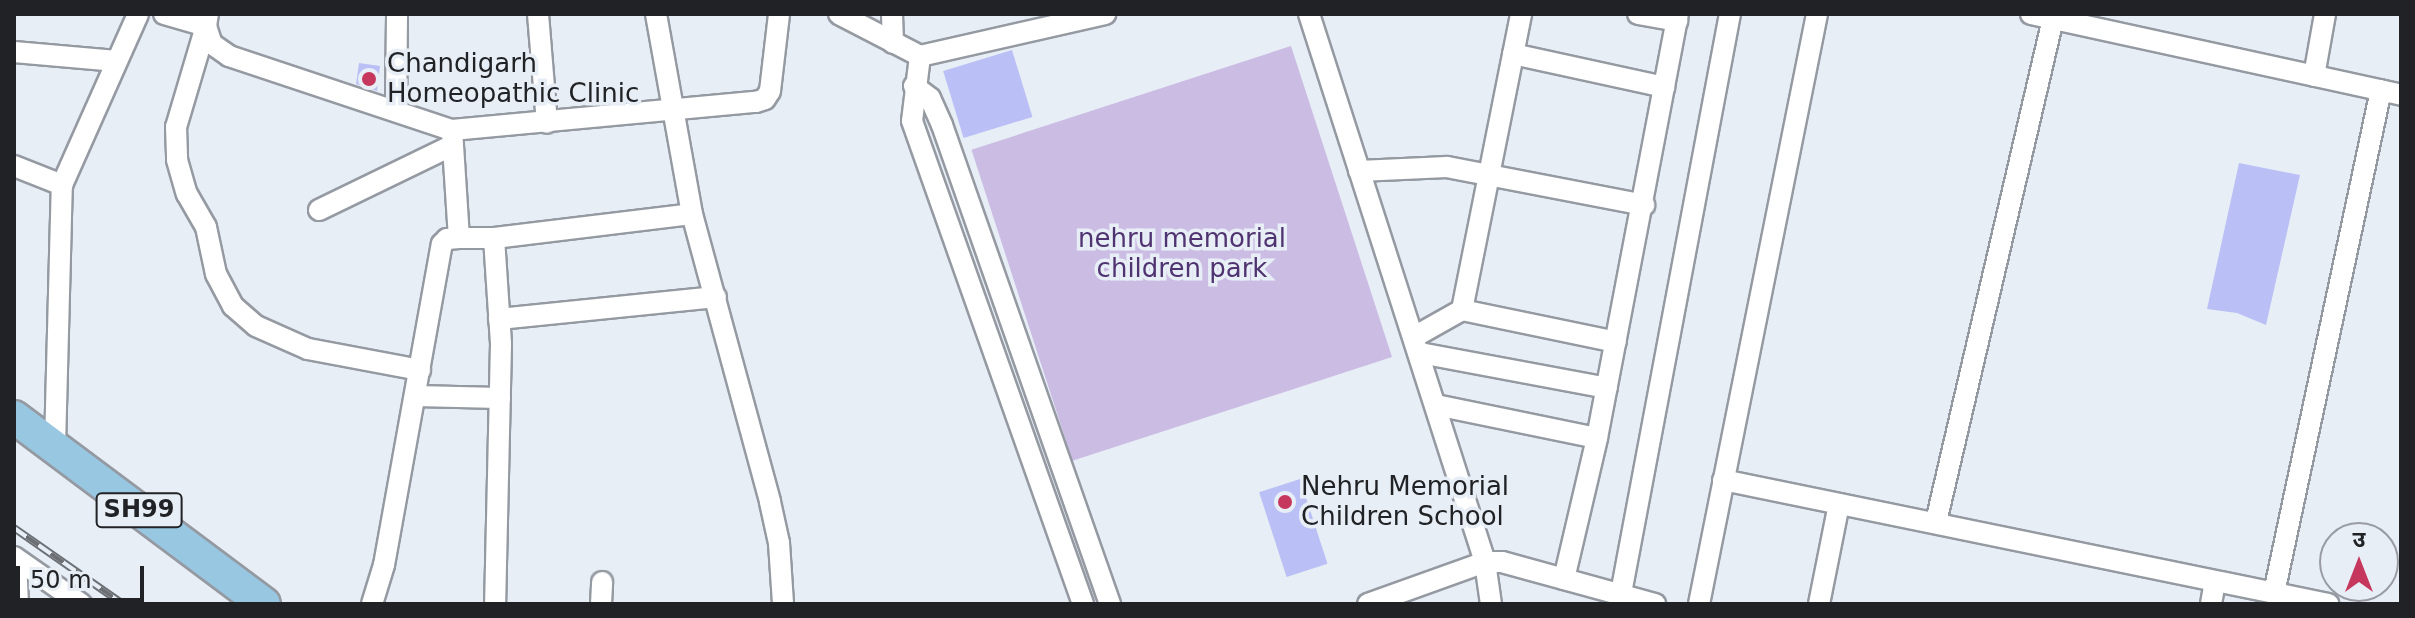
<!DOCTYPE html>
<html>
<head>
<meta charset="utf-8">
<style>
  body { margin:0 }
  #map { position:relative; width:2415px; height:618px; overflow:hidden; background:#e8eef6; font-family:"DejaVu Sans","Noto Sans Devanagari",sans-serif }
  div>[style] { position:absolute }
  .green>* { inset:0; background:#cbbce4; transform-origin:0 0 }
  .building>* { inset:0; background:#bac0f5; transform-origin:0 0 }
  .roads { filter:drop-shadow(2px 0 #959aa2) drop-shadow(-2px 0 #959aa2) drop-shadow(0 2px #959aa2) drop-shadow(0 -2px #959aa2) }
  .minor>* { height:20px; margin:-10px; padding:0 10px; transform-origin:10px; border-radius:10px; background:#fff }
  .primary>* { height:32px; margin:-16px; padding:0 16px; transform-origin:16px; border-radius:16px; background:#98c7e2 }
  .rail>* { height:8px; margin-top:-4px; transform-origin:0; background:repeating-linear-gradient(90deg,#e8eef6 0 15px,#6c7075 0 30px); box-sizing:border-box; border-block:2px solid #6c7075 }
  .dots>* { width:22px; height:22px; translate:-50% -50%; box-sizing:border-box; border:4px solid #e8eef6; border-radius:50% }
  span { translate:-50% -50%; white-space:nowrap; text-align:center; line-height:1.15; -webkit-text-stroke:7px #e8eef6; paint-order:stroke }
  .shield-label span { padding:2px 6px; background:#e8eef6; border:2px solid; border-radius:6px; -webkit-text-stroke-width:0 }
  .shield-label { font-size:24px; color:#202225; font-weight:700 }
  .poi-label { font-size:26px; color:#202225 }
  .left { translate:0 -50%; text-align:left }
  .park-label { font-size:26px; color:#503472 }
  .frame { position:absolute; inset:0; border:16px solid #202225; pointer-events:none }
  .north { position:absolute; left:2319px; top:522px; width:80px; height:80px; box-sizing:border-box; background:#e8eef6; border:2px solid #989ca2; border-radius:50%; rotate:0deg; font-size:22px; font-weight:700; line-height:32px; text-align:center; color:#202225 }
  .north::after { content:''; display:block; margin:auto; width:28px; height:36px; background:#c6375d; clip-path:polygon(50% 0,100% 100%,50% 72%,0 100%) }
  .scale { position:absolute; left:16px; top:566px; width:128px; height:36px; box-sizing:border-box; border:4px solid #202225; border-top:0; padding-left:10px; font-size:24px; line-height:28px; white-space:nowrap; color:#202225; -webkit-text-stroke:6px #e8eef6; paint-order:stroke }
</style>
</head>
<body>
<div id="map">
  <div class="green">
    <div style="left:1291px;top:46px;width:327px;height:336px;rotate:72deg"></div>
  </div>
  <div class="building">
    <div style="left:1012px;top:50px;width:70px;height:72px;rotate:73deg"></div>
    <div style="clip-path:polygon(359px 63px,380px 66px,377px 91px,356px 84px)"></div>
    <div style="clip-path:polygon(2239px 163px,2300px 175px,2266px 325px,2237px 313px,2207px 309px)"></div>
    <div style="left:1300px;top:479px;width:89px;height:43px;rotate:72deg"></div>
  </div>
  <div class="roads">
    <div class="minor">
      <div style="left:164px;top:14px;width:44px;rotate:15.9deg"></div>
      <div style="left:206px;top:26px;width:12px;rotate:-81deg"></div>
      <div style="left:538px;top:14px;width:109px;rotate:85.3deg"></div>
      <div style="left:656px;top:14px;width:203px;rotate:79.8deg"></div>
      <div style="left:692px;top:214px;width:298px;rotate:74.8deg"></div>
      <div style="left:770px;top:502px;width:42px;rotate:77.6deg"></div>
      <div style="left:779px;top:543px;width:61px;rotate:86.2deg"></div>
      <div style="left:839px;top:14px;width:91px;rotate:27.4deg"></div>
      <div style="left:920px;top:56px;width:190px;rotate:-12.8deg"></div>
      <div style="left:892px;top:14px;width:29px;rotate:88deg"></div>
      <div style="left:1309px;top:14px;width:576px;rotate:72.19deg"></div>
      <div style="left:1485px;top:562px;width:17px"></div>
      <div style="left:1502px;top:562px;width:159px;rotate:15.4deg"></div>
      <div style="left:1638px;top:14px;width:40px;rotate:10deg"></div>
      <div style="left:2031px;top:14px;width:379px;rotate:12.3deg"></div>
      <div style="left:206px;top:26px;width:19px;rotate:72deg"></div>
      <div style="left:212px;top:44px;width:21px;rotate:35deg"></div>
      <div style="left:229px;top:56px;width:235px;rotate:18.4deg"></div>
      <div style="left:452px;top:130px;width:305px;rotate:-5.3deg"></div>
      <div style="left:756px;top:102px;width:9px;rotate:-18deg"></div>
      <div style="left:765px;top:99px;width:9px;rotate:-58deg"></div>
      <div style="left:770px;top:91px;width:78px;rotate:-83.3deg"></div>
      <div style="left:206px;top:26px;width:105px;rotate:106.5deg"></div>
      <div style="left:176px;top:127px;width:33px;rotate:88deg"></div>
      <div style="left:177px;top:160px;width:35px;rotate:74deg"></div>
      <div style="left:187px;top:194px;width:38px;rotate:60deg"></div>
      <div style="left:206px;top:227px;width:48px;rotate:78deg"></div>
      <div style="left:216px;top:274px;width:36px;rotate:62deg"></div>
      <div style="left:233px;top:306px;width:30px;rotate:41deg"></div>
      <div style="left:256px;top:326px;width:57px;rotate:23.9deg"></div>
      <div style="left:308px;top:349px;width:114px;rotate:10.6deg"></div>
      <div style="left:14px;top:52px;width:103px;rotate:5deg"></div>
      <div style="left:1513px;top:54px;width:155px;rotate:12.3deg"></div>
      <div style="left:920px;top:56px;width:65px;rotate:97deg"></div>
      <div style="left:912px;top:121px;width:512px;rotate:70.5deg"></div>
      <div style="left:2314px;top:76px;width:63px;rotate:-79.9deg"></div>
      <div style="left:914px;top:86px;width:20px;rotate:37deg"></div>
      <div style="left:930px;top:98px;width:30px;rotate:66deg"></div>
      <div style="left:942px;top:125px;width:508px;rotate:70.67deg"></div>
      <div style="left:396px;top:111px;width:97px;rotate:-89.4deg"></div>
      <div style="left:452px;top:130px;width:108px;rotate:86.3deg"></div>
      <div style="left:459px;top:238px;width:35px"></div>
      <div style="left:494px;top:238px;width:199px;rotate:-6.9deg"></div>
      <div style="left:14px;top:166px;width:52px;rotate:21.6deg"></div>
      <div style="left:1359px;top:171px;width:88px;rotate:-2.6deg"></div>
      <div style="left:1447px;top:167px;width:201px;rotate:10.9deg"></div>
      <div style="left:319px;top:210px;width:149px;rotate:-25.9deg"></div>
      <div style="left:494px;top:238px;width:106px;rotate:86.2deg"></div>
      <div style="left:501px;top:344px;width:260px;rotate:91.3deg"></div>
      <div style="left:1462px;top:310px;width:157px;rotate:11.7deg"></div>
      <div style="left:499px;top:319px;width:218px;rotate:-5.8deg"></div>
      <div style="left:1414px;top:337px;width:55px;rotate:-29.4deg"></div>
      <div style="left:1462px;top:310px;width:302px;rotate:-78.7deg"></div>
      <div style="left:1420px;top:353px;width:190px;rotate:10.6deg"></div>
      <div style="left:416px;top:396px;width:84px;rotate:1.4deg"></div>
      <div style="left:1436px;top:405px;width:164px;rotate:11.6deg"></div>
      <div style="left:55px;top:446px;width:261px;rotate:-88.5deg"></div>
      <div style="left:62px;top:185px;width:187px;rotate:-66deg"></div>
      <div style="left:1723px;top:480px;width:618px;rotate:11.58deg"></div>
      <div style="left:1936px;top:522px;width:516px;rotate:-76.91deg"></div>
      <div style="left:14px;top:557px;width:82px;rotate:35deg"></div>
      <div style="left:16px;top:559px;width:45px;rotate:87.5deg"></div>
      <div style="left:1564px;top:579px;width:145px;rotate:-76.8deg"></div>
      <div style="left:1597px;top:438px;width:432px;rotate:-79.2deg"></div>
      <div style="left:2274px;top:593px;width:514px;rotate:-77.99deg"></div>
      <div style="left:372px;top:604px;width:41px;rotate:-72.9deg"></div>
      <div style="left:384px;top:565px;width:326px;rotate:-79.8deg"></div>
      <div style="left:442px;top:244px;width:7px;rotate:-45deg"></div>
      <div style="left:447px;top:239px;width:12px;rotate:-5deg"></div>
      <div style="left:601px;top:604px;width:22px;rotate:-87deg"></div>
      <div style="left:1368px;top:604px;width:124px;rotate:-19.7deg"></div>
      <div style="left:1485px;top:562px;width:42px;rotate:81.9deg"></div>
      <div style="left:1619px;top:604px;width:600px;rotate:-79.35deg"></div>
      <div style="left:1699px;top:604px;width:602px;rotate:-78.69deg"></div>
      <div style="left:1819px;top:604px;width:102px;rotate:-78.7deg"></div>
      <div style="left:2211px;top:604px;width:23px;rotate:-80deg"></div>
    </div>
    <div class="primary">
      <div style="left:14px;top:417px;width:312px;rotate:36.8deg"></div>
    </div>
  </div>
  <div class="rail">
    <div style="left:14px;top:528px;width:133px;rotate:34.9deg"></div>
  </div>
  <div class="dots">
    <div style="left:369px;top:79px;background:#c6375d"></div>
    <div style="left:1285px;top:502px;background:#c6375d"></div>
  </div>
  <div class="shield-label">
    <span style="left:139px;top:510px">SH99</span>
  </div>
  <div class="poi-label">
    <span class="left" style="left:387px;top:79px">Chandigarh<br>Homeopathic Clinic</span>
    <span class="left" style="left:1301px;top:502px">Nehru Memorial<br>Children School</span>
  </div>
  <div class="park-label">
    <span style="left:1182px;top:254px">nehru memorial<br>children park</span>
  </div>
  <div class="frame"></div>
  <div class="north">उ</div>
  <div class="scale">50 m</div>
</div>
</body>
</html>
